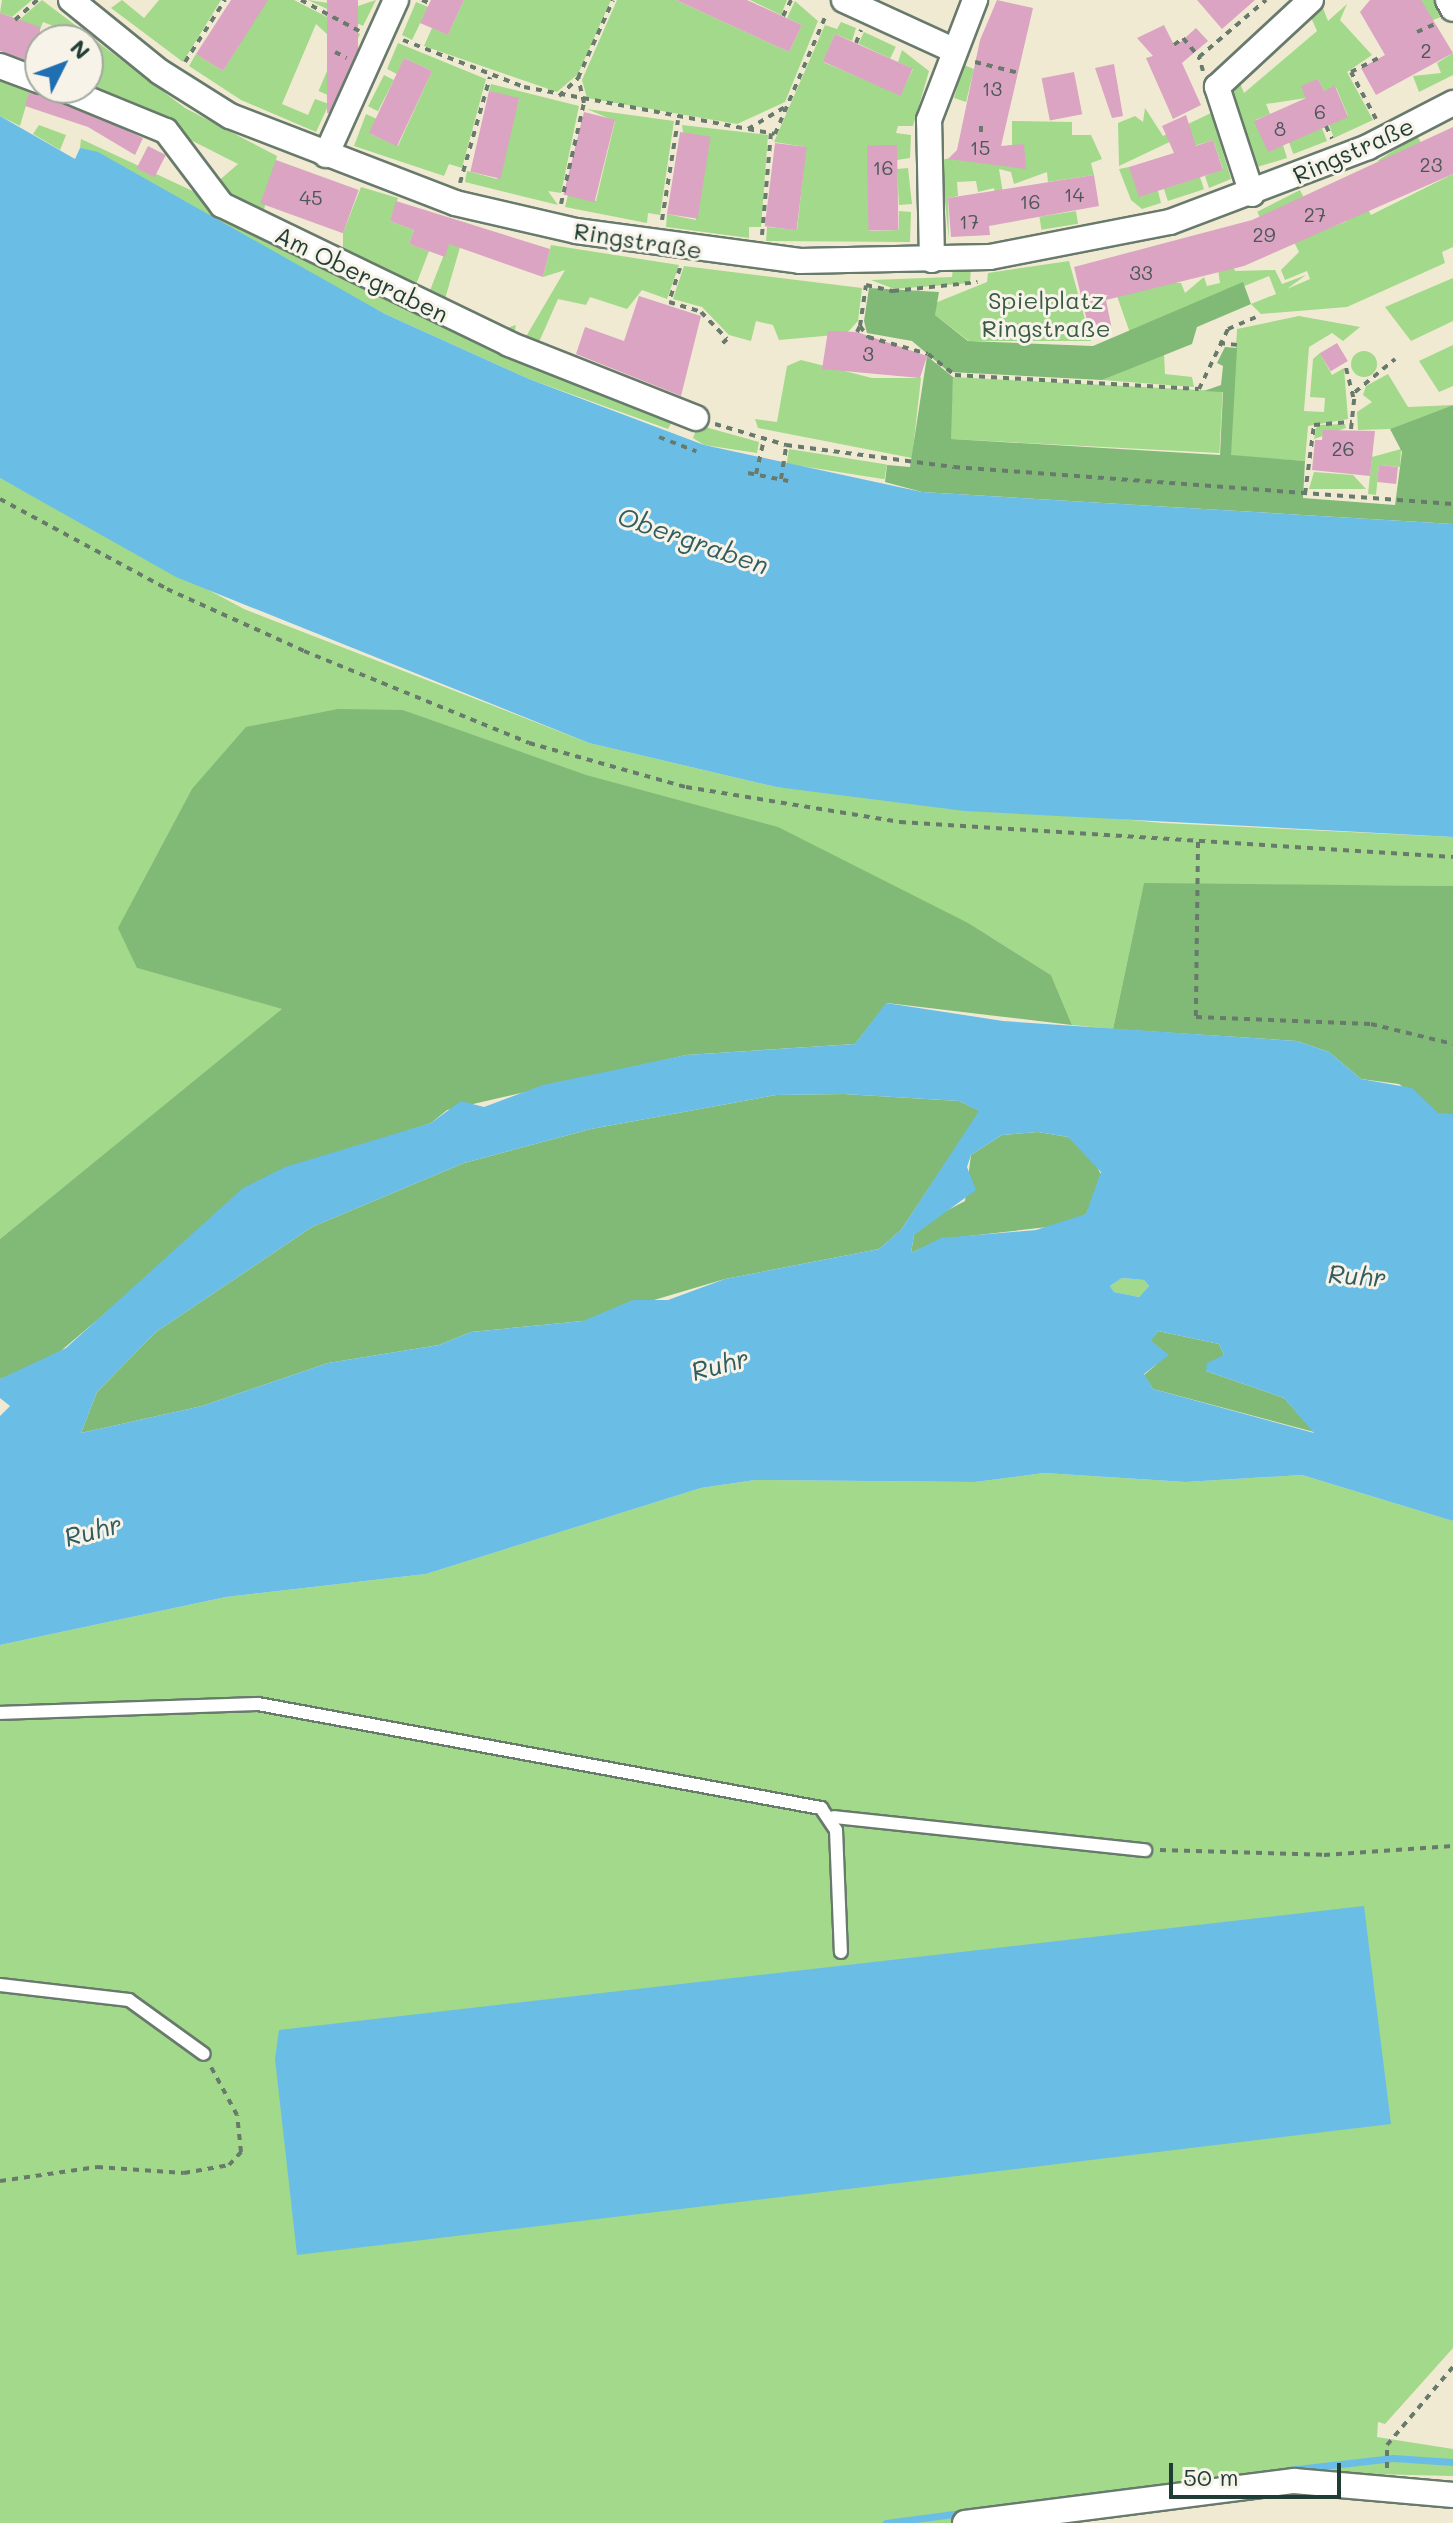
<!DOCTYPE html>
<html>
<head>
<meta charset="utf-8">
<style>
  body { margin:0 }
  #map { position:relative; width:1453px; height:2523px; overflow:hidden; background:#f1ead3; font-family:Mali,sans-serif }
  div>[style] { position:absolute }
  .green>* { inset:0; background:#a2d98a; transform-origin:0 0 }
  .round { border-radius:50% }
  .forest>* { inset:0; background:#81b976 }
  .water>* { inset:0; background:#6abee6 }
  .stream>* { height:7px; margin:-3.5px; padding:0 3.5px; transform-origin:3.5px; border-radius:3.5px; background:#6abee6 }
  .building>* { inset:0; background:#daa4c2; transform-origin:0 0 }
  .path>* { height:4px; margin-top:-2px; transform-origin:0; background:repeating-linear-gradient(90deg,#687a6c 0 6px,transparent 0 12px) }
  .roads { filter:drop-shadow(2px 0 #687a6c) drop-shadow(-2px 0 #687a6c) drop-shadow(0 2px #687a6c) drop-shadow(0 -2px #687a6c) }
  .lane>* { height:12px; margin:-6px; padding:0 6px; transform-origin:6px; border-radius:6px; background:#fff }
  .street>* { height:24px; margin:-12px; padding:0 12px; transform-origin:12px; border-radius:12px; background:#fff }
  span { translate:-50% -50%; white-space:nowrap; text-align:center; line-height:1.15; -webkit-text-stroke:6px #f7f3e8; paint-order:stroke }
  .number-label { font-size:20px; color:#4e5758 }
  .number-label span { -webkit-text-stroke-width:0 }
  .street-label { font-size:24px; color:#1f3d34 }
  .park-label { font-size:24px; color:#395c45 }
  .water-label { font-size:26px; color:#325d60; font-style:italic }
  .north { position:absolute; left:24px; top:24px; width:80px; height:80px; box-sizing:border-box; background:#f7f3e8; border:2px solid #a1aaa0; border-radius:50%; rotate:48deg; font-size:22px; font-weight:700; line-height:32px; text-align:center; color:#1f3d34 }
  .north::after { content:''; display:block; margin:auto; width:28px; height:36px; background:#1f6fb2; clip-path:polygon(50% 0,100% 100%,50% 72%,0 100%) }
  .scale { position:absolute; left:1169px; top:2463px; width:172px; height:36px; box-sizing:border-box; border:4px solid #1f3d34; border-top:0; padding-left:10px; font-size:24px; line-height:28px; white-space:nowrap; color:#1f3d34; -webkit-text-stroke:6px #f7f3e8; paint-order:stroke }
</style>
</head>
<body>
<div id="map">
  <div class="green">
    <div style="clip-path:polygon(2px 0,32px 0,12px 17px,0 13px)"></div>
    <div style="clip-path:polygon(42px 0,185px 108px,277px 156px,262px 218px,228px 201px,215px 184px,238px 164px,88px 88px,88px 40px,68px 40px,71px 33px,43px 22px,38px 35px,18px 21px)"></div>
    <div style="clip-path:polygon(122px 0,144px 18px,159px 0,221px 0,183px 62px,111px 8px)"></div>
    <div style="clip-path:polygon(267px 0,294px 0,360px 34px,350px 55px,316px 24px,282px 104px,308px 115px,315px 99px,329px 104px,316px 132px,241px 100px,189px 66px,196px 54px,223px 71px)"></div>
    <div style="clip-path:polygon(308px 0,355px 7px,376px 0,363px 26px)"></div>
    <div style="clip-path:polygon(464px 0,611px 0,578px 74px,557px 92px,424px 46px,432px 28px,448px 35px)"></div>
    <div style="clip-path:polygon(617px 0,676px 0,789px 52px,802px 25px,787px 18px,795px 1px,818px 21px,785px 102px,737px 124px,587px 98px,582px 80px)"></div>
    <div style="clip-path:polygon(750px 0,787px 0,781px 15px)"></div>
    <div style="clip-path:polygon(1400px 0,1436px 0,1446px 15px,1415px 27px)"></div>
    <div style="clip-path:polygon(416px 2px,428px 7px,412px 40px,402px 35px)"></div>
    <div style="clip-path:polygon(1321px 3px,1328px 21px,1347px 4px,1340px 20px,1372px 55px,1347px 72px,1373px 120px,1334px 138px,1329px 125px,1348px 116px,1336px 87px,1324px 91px,1318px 79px,1306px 98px,1266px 104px,1270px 114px,1255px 120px,1268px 151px,1283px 145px,1287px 158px,1254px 168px,1229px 87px,1238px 78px,1244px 93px,1317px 31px,1309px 13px)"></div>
    <div style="clip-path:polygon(841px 22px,856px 28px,852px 41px,835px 34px,823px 62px,900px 95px,913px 69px,898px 62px,902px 50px,929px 71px,913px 126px,898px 126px,896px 133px,911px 135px,910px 158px,897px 160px,869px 231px,899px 230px,899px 211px,911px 212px,910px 242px,766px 241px,767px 227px,797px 230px,806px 147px,774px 142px,825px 25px,837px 29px)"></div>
    <div style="left:864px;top:32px;width:35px;height:13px;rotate:25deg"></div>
    <div style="clip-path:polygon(398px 43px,486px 79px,462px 168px,449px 164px,444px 176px,354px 146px,366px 114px,377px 119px,370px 134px,398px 146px,432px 71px,404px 58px,397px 74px,387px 69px)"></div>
    <div style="clip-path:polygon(1453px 53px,1453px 75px,1419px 92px,1413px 76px,1441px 73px,1437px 63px)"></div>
    <div style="left:333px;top:57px;width:15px;height:37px;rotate:23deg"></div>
    <div style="clip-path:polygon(964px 65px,974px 69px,966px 102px,954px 98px)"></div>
    <div style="clip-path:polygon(0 74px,32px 85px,20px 126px,0 116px)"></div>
    <div style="left:384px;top:75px;width:11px;height:35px;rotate:27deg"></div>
    <div style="clip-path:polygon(491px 84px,579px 106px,561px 193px,548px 191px,558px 205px,465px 182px,467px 171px,497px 179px,519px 99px,489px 91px)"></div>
    <div style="clip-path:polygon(1145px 108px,1163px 136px,1211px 113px,1231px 179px,1209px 188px,1205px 176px,1223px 169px,1213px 140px,1185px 149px,1180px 137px,1119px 166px,1118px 123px,1135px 116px,1143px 122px)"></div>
    <div style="clip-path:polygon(587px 109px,674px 121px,660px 215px,648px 213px,647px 223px,565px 207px,568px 195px,596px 201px,615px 121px)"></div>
    <div style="clip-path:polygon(1012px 121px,1072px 122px,1072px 135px,1091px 135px,1102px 159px,1091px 163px,1094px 175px,1048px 182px,1047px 172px,1014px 184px,1011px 172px,999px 169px,1005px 205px,997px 206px,994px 188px,978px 192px,976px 181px,957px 182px,958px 196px,948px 198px,949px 241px,941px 160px,1012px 145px)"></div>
    <div style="clip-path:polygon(39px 125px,66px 135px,60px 150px,33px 134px)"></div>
    <div style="clip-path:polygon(682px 125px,768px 135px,761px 227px,749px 227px,749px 238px,666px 227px,667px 214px,696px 220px)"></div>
    <div style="left:1322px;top:128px;width:14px;height:36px;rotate:69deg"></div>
    <div style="left:1417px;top:136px;width:9px;height:46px;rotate:58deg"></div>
    <div style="clip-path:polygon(81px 139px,675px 416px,668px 429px,529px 379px,385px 314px,80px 148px)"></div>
    <div style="clip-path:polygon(1129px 167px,1158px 191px,1161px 203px,1142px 209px,1131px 200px,1119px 169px)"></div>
    <div style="clip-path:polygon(908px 168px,912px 204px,899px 205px,897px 169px)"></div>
    <div style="clip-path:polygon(1453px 174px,1453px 247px,1442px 252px,1445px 263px,1347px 307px,1261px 314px,1251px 304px,1276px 294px,1269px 276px,1130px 333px,1117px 296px,1168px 282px,1181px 283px,1185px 293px,1204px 277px,1207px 286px,1220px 283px,1216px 255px,1228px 251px,1235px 271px,1275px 270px,1282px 284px,1306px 275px,1287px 289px,1310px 279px,1307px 271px,1285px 280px,1281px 270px,1299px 252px,1294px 242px,1347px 221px,1334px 189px,1354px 182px,1371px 215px)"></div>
    <div style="left:1200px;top:177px;width:13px;height:38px;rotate:72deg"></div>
    <div style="clip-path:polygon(361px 187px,398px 198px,390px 221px,414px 230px,409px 244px,429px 251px,414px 290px,343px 261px,343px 233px)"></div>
    <div style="left:1300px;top:190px;width:9px;height:48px;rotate:63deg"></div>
    <div style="left:1076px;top:211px;width:13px;height:37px;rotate:81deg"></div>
    <div style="clip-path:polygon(450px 219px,467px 223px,445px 299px,506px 328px,516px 325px,514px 334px,429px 293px,454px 229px)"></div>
    <div style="clip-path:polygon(551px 245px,679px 265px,667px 299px,642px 290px,627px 309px,590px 297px,586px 305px,558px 299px,539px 342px,568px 353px,567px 361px,524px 340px,565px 270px,543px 277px)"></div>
    <div style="clip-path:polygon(1069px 261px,1091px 341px,969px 341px,935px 315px,935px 303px,987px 282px,988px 273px)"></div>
    <div style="clip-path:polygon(684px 266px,862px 288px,858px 321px,846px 334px,779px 340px,773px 325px,756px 321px,751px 341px,729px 335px,702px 307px,673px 299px)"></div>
    <div style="clip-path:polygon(971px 266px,970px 283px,894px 289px,871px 280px,952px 277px,953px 268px)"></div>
    <div style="clip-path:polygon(1453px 278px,1453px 321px,1411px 341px,1385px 307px)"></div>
    <div style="clip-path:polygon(1299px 316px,1360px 327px,1343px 341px,1332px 333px,1309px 347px,1304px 411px,1324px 412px,1325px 398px,1310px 397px,1313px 359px,1320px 353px,1332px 375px,1344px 368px,1348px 419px,1308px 426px,1305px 461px,1230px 456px,1237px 329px)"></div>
    <div style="clip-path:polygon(1453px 345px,1453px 386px,1439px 392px,1419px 361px)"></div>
    <div class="round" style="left:1351px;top:351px;width:26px;height:26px"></div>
    <div style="clip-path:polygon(1164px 354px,1165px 374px,1192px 377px,1194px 387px,1102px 380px)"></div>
    <div style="clip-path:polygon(801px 360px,872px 378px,921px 378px,912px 458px,758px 428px,755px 419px,777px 422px,787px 366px)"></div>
    <div style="clip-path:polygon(1388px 374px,1408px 407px,1453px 405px,1390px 429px,1358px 430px,1357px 412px,1372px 402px,1363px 395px,1366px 386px)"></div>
    <div style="left:953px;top:377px;width:270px;height:62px;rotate:3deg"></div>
    <div style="clip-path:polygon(698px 425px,759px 442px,757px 453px,704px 445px,693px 438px)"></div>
    <div style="clip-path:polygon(1317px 425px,1345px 424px,1346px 428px,1314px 439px)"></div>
    <div style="left:789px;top:449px;width:99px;height:15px;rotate:9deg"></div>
    <div style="clip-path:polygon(1401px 449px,1400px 467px,1379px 465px,1376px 495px,1368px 494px,1372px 457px)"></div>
    <div style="clip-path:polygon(1314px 472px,1353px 475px,1366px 489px,1309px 489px)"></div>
    <div style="clip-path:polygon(0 478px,244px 609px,589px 743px,776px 787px,1163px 823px,1453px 837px,1453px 886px,1144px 884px,1113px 1029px,1072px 1025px,1051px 975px,970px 924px,403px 710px,137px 968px,283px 1009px,0 1239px)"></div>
    <div style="clip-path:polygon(1122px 1278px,1144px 1280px,1149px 1286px,1139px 1297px,1114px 1292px,1110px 1286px)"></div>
    <div style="clip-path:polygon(1044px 1473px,1186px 1482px,1302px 1475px,1453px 1521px,1453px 2348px,1385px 2424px,1378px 2422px,1377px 2437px,1453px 2449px,1453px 2476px,1328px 2473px,1325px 2466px,947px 2513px,975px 2521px,965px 2523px,0 2523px,0 1645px,226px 1597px,426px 1574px,701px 1488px,755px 1480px,975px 1482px)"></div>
  </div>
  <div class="forest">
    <div style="clip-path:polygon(1243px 282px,1251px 304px,1197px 327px,1192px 344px,1102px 380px,949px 372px,912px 341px,867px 333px,864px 321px,869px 288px,939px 292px,935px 315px,968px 341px,1093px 346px)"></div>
    <div style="clip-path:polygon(1225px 347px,1237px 348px,1231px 455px,1305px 461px,1303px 498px,1395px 505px,1402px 452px,1390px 429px,1453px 405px,1453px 524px,922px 492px,885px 482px,887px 465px,910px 467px,927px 356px,953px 377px,951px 439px,1220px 455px,1223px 392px,1204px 391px,1221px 385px,1223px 366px,1217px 363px)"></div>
    <div style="clip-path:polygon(338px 709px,403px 710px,586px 775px,778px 827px,970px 924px,1051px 975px,1072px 1025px,887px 1003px,855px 1044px,686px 1055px,447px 1110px,431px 1123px,265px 1178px,50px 1360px,0 1379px,0 1239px,282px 1009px,137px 968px,118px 928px,192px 789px,246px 727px)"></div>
    <div style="clip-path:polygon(1144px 883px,1453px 886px,1453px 1114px,1438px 1114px,1399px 1084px,1361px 1079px,1329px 1052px,1297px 1041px,1113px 1029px)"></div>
    <div style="clip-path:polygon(844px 1094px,959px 1101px,980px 1111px,901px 1230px,879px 1249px,725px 1279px,583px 1321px,471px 1332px,439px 1345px,328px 1363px,202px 1406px,81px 1433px,97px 1392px,156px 1332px,312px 1227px,464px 1163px,591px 1129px,776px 1095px)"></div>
    <div style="clip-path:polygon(1038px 1132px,1068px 1137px,1090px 1154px,1103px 1178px,1086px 1214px,1066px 1225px,941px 1239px,911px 1253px,914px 1235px,933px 1218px,965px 1201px,971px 1155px,1002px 1135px)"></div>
    <div style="clip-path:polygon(1158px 1331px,1219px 1344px,1224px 1355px,1206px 1371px,1284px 1398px,1314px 1432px,1153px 1389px,1144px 1375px,1156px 1365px,1161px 1349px,1150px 1341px)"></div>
  </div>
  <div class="water">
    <div style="clip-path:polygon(0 116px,75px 159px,80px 148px,98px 152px,385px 314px,529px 379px,704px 445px,922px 492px,1453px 524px,1453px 837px,965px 811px,776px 787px,589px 743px,176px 577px,0 478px)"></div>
    <div style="clip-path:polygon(evenodd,886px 1003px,1003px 1021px,1297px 1041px,1329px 1052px,1361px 1079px,1412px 1088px,1438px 1113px,1453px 1114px,1453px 1521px,1302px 1475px,1186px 1482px,1044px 1473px,975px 1482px,755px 1480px,701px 1488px,426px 1574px,226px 1597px,0 1645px,0 1416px,10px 1406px,0 1398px,0 1379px,66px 1348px,243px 1188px,285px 1167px,431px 1123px,461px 1101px,484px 1107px,543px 1085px,686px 1055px,855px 1044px,886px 1003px,844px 1094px,959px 1101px,979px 1111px,901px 1230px,879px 1249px,725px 1279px,668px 1300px,633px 1300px,583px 1321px,471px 1332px,439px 1345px,328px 1363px,202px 1406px,81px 1433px,97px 1392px,156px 1332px,312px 1227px,464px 1163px,591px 1129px,776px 1095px,844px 1094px,886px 1003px,1038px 1132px,1068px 1137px,1101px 1172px,1086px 1214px,1036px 1230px,941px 1238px,911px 1253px,914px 1235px,976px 1190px,967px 1167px,971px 1155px,1002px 1135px,1038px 1132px,886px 1003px,1122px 1278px,1144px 1280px,1149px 1286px,1139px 1297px,1114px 1292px,1110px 1286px,1122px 1278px,886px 1003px,1158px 1331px,1219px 1344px,1224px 1355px,1207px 1363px,1206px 1371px,1284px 1398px,1314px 1433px,1153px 1389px,1144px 1374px,1169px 1355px,1151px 1341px,1158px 1331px)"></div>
    <div style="clip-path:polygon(1364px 1906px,1391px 2124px,297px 2255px,275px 2059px,279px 2030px)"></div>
  </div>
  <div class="stream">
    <div style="left:1288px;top:2470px;width:106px;rotate:-6.5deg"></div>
    <div style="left:1393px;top:2458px;width:60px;rotate:3.8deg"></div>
    <div style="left:886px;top:2523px;width:249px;rotate:-7.6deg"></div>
  </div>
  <div class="building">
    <div style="clip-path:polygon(231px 0,268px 0,223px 71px,196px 54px)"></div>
    <div style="left:327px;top:0;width:31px;height:113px"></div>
    <div style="clip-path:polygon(431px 0,464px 0,448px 35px,420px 23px)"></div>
    <div style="clip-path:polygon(676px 0,747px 0,802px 25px,789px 52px)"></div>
    <div style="clip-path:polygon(997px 0,1033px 8px,1001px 146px,1024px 144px,1026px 169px,948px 159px,957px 150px,980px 40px)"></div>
    <div style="clip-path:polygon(1197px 0,1255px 0,1222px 29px)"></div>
    <div style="clip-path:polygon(1370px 0,1421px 0,1453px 53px,1376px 95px,1361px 68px,1385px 55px,1360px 12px)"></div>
    <div style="clip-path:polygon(0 13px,40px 27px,40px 65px,0 51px)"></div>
    <div style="clip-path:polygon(1164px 25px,1175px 47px,1196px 28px,1208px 41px,1182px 63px,1201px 105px,1173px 119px,1146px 58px,1153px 56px,1137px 38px)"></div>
    <div style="left:835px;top:34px;width:85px;height:30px;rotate:24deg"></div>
    <div style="left:404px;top:58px;width:31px;height:83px;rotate:25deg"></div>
    <div style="clip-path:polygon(1114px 64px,1123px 116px,1112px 118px,1095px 68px)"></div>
    <div style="left:1074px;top:72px;width:43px;height:33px;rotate:79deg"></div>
    <div style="clip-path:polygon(1318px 79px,1324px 91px,1335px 86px,1348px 117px,1268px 152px,1254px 121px,1306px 98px,1301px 86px)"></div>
    <div style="left:489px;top:91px;width:31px;height:83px;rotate:13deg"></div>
    <div style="clip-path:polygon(29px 93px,48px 94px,143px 138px,135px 155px,88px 127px,25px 106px)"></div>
    <div style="left:584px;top:112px;width:32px;height:85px;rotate:14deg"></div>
    <div style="clip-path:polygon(1186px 115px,1196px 146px,1213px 140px,1223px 170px,1139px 197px,1129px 167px,1174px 153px,1162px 126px)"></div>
    <div style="clip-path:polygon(1453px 127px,1453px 174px,1244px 266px,1106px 300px,1112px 330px,1091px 337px,1074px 267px,1252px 220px)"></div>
    <div style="left:680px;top:132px;width:31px;height:83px;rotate:9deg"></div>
    <div style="left:775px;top:143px;width:32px;height:84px;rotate:7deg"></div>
    <div style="left:897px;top:145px;width:85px;height:30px;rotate:89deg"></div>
    <div style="left:148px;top:146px;width:20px;height:25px;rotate:27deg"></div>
    <div style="left:276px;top:160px;width:88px;height:46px;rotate:20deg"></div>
    <div style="clip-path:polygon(1094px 175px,1099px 206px,989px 226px,990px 235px,951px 237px,948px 198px)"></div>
    <div style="clip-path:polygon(396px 201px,550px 249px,543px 277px,449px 244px,445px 257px,409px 244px,414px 230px,390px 221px)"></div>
    <div style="clip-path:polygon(639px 296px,701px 316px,681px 396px,576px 354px,585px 327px,624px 341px)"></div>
    <div style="clip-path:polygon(828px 331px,857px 332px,927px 356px,920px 378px,822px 369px)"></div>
    <div style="left:1337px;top:343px;width:21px;height:20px;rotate:59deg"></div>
    <div style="clip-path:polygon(1323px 430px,1375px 431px,1370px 476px,1312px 470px,1315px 440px,1322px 440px)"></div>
    <div style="left:1379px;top:465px;width:19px;height:17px;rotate:6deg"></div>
  </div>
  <div class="path">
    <div style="left:301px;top:0;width:66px;rotate:28.1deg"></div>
    <div style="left:422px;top:0;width:8px;rotate:23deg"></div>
    <div style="left:783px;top:16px;width:18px;rotate:-63deg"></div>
    <div style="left:15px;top:20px;width:30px;rotate:-42deg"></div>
    <div style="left:1417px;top:32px;width:22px;rotate:-24deg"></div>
    <div style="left:403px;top:40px;width:130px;rotate:21.2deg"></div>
    <div style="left:524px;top:87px;width:255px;rotate:10.6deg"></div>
    <div style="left:775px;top:134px;width:129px;rotate:-66.8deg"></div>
    <div style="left:856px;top:43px;width:14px;rotate:-69deg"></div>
    <div style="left:1174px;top:45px;width:11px;rotate:-38deg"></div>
    <div style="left:1183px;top:38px;width:25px;rotate:50deg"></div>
    <div style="left:335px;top:52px;width:13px;rotate:27deg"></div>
    <div style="left:185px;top:62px;width:74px;rotate:-57.2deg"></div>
    <div style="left:975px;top:62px;width:45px;rotate:14deg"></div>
    <div style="left:1203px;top:71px;width:15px;rotate:-106deg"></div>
    <div style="left:1199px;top:57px;width:88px;rotate:-40.4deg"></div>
    <div style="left:559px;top:96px;width:26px;rotate:-43deg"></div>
    <div style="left:578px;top:78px;width:85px;rotate:-65.8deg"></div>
    <div style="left:1376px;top:119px;width:53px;rotate:-118deg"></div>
    <div style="left:1351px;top:72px;width:33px;rotate:-27deg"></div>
    <div style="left:1326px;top:126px;width:14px;rotate:65deg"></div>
    <div style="left:748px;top:129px;width:43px;rotate:-30.7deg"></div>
    <div style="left:981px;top:132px;width:6px;rotate:-90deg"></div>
    <div style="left:460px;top:183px;width:110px;rotate:-74.2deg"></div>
    <div style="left:561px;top:204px;width:104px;rotate:-77.2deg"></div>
    <div style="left:584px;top:103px;width:26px;rotate:-103deg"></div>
    <div style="left:662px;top:220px;width:101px;rotate:-80.9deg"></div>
    <div style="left:762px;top:235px;width:102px;rotate:-85deg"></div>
    <div style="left:680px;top:268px;width:36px;rotate:108deg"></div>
    <div style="left:669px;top:302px;width:34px;rotate:17deg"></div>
    <div style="left:701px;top:312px;width:37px;rotate:46deg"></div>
    <div style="left:727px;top:339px;width:7px;rotate:135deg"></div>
    <div style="left:866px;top:285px;width:28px;rotate:13deg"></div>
    <div style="left:893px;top:291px;width:85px;rotate:-6deg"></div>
    <div style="left:860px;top:326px;width:41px;rotate:-81.7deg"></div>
    <div style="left:857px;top:332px;width:7px;rotate:-63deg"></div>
    <div style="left:860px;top:326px;width:14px;rotate:54deg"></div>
    <div style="left:868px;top:337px;width:62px;rotate:15.8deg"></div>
    <div style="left:928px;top:354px;width:34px;rotate:38deg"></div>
    <div style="left:955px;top:375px;width:244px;rotate:3.3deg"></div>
    <div style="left:1199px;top:389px;width:67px;rotate:-64.2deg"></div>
    <div style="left:1228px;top:329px;width:30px;rotate:-23deg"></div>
    <div style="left:1219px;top:343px;width:18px;rotate:6deg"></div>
    <div style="left:1346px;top:368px;width:30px;rotate:76deg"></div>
    <div style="left:715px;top:424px;width:74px;rotate:16.5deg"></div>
    <div style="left:786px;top:445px;width:169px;rotate:7.5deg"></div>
    <div style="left:954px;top:467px;width:500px;rotate:4.24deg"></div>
    <div style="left:1351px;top:429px;width:37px;rotate:-84deg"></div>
    <div style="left:1355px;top:392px;width:52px;rotate:-39.5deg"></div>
    <div style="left:659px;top:437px;width:40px;rotate:21deg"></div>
    <div style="left:748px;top:473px;width:41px;rotate:11.3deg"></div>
    <div style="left:756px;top:474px;width:36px;rotate:-77deg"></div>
    <div style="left:781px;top:479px;width:33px;rotate:-81deg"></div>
    <div style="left:1305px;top:494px;width:70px;rotate:-82.6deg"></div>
    <div style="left:1314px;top:425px;width:38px;rotate:-5deg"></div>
    <div style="left:0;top:499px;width:190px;rotate:28.3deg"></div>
    <div style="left:167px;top:589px;width:150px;rotate:24.3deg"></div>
    <div style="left:304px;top:651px;width:243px;rotate:22.2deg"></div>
    <div style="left:529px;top:743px;width:163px;rotate:15.7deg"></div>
    <div style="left:686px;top:787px;width:217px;rotate:9.3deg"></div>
    <div style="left:900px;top:822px;width:554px;rotate:3.62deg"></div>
    <div style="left:1198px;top:842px;width:175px;rotate:90.7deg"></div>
    <div style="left:1196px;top:1017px;width:175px;rotate:2.3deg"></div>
    <div style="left:1371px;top:1024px;width:84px;rotate:13.7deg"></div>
    <div style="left:1160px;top:1850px;width:164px;rotate:1.7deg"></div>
    <div style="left:1324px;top:1855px;width:129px;rotate:-4deg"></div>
    <div style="left:0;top:2181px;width:98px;rotate:-8.2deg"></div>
    <div style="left:97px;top:2167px;width:87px;rotate:3.9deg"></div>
    <div style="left:184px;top:2173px;width:46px;rotate:-10.1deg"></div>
    <div style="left:229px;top:2165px;width:18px;rotate:-47deg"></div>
    <div style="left:241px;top:2152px;width:37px;rotate:-96deg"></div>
    <div style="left:237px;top:2115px;width:55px;rotate:-118.4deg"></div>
    <div style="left:1387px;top:2468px;width:23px;rotate:-90deg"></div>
    <div style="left:1387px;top:2445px;width:102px;rotate:-49.8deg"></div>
  </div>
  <div class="roads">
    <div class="lane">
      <div style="left:0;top:1713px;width:258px;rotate:-2deg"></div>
      <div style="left:258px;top:1704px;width:573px;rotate:10.47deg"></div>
      <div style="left:821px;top:1808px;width:27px;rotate:56deg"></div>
      <div style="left:836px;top:1830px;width:122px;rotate:87.7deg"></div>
      <div style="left:834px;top:1817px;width:313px;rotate:6.1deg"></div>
      <div style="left:0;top:1985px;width:130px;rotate:6.6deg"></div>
      <div style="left:129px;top:2000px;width:92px;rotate:35.8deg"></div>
    </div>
    <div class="street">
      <div style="left:71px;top:0;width:114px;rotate:39deg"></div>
      <div style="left:160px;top:72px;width:83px;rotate:32.2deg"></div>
      <div style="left:230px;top:116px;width:241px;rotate:21.1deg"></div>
      <div style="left:455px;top:203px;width:124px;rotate:13deg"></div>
      <div style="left:576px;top:231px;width:226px;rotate:7.6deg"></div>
      <div style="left:800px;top:261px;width:190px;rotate:-1.2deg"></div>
      <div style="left:990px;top:257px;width:183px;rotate:-11deg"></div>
      <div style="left:1170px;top:222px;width:212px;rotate:-20.7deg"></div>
      <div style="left:1368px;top:147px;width:96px;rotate:-27.4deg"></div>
      <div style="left:844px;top:0;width:118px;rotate:24.6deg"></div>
      <div style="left:1448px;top:0;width:10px;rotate:61deg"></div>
      <div style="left:0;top:66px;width:43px;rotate:20.6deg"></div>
      <div style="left:61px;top:88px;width:113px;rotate:22.3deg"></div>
      <div style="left:166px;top:131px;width:93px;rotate:52.9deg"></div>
      <div style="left:222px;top:205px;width:319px;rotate:25.8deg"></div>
      <div style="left:509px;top:344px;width:201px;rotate:21.6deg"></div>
      <div style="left:326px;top:155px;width:170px;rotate:-65.7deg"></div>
      <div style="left:1252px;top:194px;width:113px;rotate:-108.1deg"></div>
      <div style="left:1217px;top:87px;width:128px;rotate:-42.8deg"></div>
      <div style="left:932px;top:260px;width:140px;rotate:-91.2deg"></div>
      <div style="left:929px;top:120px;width:129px;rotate:-69deg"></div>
      <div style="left:965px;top:2523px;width:332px;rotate:-7.3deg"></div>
      <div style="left:1294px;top:2481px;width:160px;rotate:5deg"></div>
    </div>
  </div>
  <div class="number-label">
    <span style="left:1426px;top:50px">2</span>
    <span style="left:992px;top:88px">13</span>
    <span style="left:1320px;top:111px">6</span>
    <span style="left:1280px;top:128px">8</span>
    <span style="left:980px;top:147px">15</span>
    <span style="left:1431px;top:164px">23</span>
    <span style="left:883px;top:167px">16</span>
    <span style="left:1074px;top:194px">14</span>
    <span style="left:311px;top:197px">45</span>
    <span style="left:1030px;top:201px">16</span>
    <span style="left:1315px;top:214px">27</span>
    <span style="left:969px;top:221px">17</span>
    <span style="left:1264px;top:234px">29</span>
    <span style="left:1141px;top:272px">33</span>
    <span style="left:868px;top:353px">3</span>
    <span style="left:1343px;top:448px">26</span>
  </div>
  <div class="street-label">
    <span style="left:1353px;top:150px;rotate:-24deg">Ringstraße</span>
    <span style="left:638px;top:240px;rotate:9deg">Ringstraße</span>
    <span style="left:362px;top:274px;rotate:26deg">Am Obergraben</span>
  </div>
  <div class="park-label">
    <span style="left:1046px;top:314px">Spielplatz<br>Ringstraße</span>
  </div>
  <div class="water-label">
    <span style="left:693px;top:541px;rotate:19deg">Obergraben</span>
    <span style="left:1357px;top:1276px;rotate:4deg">Ruhr</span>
    <span style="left:720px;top:1365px;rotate:-15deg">Ruhr</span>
    <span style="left:93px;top:1531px;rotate:-15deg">Ruhr</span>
  </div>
  <div class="north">N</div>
  <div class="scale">50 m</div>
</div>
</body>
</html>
